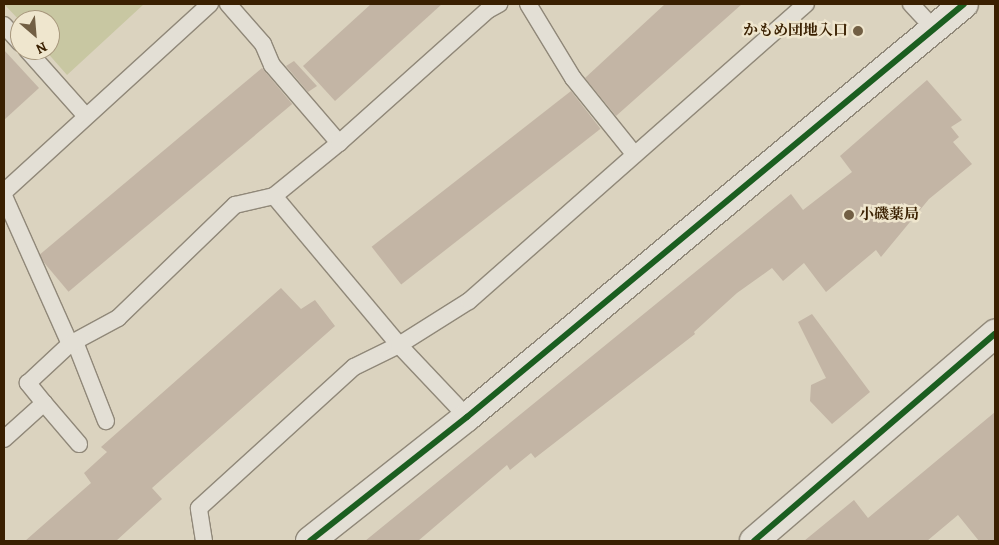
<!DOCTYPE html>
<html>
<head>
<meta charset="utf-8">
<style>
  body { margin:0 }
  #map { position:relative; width:999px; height:545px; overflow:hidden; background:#dbd3bf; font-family:Alegreya,"Noto Serif JP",serif }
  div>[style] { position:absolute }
  .green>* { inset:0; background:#c8c7a2 }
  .building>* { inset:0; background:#c3b5a5; transform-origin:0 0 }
  .roads { filter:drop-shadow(1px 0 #908879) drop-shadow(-1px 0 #908879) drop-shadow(0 1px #908879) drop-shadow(0 -1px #908879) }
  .lane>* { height:16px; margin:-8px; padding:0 8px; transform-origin:8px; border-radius:8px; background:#e3dfd5 }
  .street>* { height:28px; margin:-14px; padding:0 14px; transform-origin:14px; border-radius:14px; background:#e3dfd5 }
  .secondary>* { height:28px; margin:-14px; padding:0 14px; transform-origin:14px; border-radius:14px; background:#e3dfd5 }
  .cycleway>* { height:6px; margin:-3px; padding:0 3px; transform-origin:3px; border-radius:3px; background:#1b5e20 }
  .dots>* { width:14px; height:14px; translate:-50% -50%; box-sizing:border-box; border:2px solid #efe6ce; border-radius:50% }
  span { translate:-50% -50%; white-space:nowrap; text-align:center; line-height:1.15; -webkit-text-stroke:5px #efe6ce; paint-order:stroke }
  .poi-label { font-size:15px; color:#3a2001; font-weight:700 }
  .right { translate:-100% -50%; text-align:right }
  .left { translate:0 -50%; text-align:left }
  .frame { position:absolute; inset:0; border:5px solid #3a2001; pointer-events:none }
  .north { position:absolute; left:10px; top:10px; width:50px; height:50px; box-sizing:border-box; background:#efe6ce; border:1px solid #a7977c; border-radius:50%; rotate:153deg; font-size:14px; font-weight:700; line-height:20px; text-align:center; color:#3a2001 }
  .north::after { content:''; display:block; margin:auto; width:18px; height:22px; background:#725f44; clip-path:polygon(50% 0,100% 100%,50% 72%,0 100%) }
</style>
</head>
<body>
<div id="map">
  <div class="green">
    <div style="clip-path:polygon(4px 4px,144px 4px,67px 75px,45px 50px,50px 50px,50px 20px,20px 21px)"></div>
  </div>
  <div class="building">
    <div style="clip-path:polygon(371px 4px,442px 4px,335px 101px,303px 66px)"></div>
    <div style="clip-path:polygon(665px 4px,742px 4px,616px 116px,585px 78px)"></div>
    <div style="clip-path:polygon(4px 50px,39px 88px,4px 120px)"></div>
    <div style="clip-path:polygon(294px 61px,317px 86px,308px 92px,286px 66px)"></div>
    <div style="left:262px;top:68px;width:47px;height:292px;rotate:50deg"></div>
    <div style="clip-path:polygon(927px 80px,962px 120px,951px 127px,959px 137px,953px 142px,972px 164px,929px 199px,881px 257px,876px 250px,826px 292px,804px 263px,783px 281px,772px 268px,737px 293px,694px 332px,695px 334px,535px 458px,531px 453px,510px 470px,507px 465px,418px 541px,365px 541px,791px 194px,803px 210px,852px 172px,840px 156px)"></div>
    <div style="left:571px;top:91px;width:48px;height:253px;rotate:52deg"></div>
    <div style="clip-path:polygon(281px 288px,301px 309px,315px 300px,335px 326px,152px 488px,162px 499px,116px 541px,25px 541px,91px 483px,84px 473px,107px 452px,101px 447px)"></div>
    <div style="clip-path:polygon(812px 314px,870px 392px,832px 424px,810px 401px,811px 385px,826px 378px,798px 322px)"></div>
    <div style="clip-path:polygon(995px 412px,995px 541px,979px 541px,958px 515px,927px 541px,804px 541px,854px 500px,868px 518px)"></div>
  </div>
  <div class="roads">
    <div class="lane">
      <div style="left:228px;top:4px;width:53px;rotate:48.8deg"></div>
      <div style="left:263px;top:44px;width:23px;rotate:67deg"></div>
      <div style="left:272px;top:65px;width:103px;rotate:49.3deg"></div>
      <div style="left:528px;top:4px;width:87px;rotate:58.7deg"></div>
      <div style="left:573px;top:78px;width:97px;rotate:51.2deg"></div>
      <div style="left:911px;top:4px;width:34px;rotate:47deg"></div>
      <div style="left:4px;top:25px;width:24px;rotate:48deg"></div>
      <div style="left:27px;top:50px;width:87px;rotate:48.3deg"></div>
      <div style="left:4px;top:192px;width:279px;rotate:-42.4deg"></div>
      <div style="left:4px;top:196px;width:162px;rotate:66deg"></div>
      <div style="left:274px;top:196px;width:194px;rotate:50deg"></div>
      <div style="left:399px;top:345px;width:99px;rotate:46.6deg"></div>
      <div style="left:75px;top:342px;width:85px;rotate:68.6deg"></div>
      <div style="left:44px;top:403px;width:54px;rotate:49.5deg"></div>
      <div style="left:4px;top:439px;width:54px;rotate:-42deg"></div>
      <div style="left:44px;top:403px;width:26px;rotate:-129deg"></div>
      <div style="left:28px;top:383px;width:57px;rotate:-42.9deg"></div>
      <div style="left:70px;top:344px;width:55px;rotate:-28.4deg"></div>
      <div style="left:118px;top:318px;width:163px;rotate:-44deg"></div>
      <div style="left:235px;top:205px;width:40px;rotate:-13deg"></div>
      <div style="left:274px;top:196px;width:84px;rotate:-39.2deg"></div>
      <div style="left:339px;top:143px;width:200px;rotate:-41.8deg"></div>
      <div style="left:488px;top:10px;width:13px;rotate:-29deg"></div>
      <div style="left:204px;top:541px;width:33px;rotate:-99deg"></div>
      <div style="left:199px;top:508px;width:210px;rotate:-42.3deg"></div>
      <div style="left:354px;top:367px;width:50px;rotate:-26.1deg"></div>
      <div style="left:399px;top:345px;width:83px;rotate:-32.2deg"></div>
      <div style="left:469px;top:301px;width:449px;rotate:-41.4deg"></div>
    </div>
    <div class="street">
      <div style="left:754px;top:541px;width:318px;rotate:-40.7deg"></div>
    </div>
    <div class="secondary">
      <div style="left:310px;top:541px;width:200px;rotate:-38.3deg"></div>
      <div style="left:467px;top:417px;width:646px;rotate:-39.73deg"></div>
    </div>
  </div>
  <div class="cycleway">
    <div style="left:310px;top:541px;width:200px;rotate:-38.3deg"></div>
    <div style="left:467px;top:417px;width:646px;rotate:-39.73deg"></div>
    <div style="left:754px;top:541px;width:318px;rotate:-40.7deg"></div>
  </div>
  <div class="dots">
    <div style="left:858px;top:31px;background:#725f44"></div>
    <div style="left:849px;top:215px;background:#725f44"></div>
  </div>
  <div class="poi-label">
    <span class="right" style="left:848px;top:31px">かもめ団地入口</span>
    <span class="left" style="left:859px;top:215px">小磯薬局</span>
  </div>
  <div class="frame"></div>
  <div class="north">N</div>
</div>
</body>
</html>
